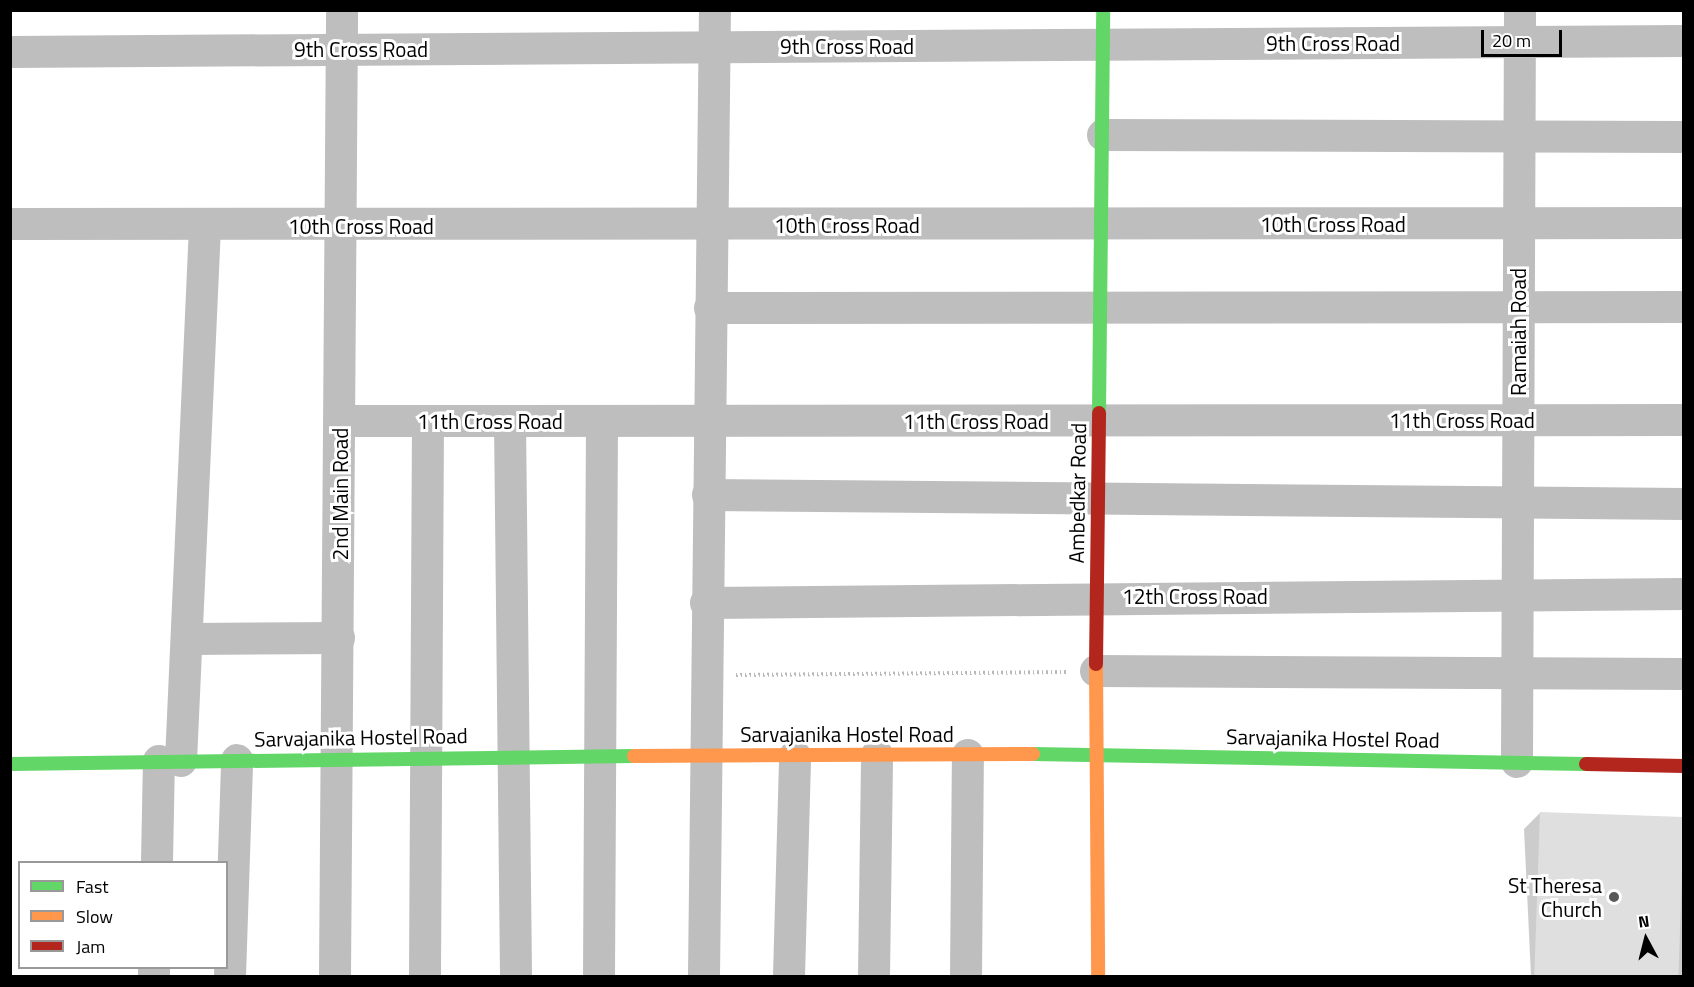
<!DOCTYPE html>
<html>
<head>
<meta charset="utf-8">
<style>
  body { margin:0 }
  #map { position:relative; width:1694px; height:987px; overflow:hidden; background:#fff; font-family:"Titillium Web",sans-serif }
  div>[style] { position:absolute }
  .shadow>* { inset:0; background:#0003 }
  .building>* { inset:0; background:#dfdfdf; transform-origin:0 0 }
  .path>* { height:4px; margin-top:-2px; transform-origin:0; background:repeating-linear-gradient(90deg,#b9b9b9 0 1.5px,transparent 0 4.5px) }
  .street>* { height:32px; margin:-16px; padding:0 16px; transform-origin:16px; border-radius:16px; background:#bebebe }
  .fast>* { height:14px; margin:-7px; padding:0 7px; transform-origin:7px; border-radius:7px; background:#63d668 }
  .slow>* { height:14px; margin:-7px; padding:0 7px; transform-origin:7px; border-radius:7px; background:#ff974d }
  .jam>* { height:14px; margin:-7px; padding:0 7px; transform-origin:7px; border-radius:7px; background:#b3261e }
  .dots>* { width:16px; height:16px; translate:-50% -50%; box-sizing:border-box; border:3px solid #fff; border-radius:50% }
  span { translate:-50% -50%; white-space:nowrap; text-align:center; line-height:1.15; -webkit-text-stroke:6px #fff; paint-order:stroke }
  .street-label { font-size:21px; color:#000 }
  .poi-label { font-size:21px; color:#000 }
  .right { translate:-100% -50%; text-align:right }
  .frame { position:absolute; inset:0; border:12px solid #000; pointer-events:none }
  .legend { position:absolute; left:18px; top:861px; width:210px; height:108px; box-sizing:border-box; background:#fff; border:2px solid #999; margin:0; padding:8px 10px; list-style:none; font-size:18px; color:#000 }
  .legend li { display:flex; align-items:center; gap:12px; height:30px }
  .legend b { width:30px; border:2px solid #999 }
  .north { position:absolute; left:1616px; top:909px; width:60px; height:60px; -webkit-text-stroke:4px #fff; paint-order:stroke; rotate:353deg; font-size:16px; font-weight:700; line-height:24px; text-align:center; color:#000 }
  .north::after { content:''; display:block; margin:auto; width:21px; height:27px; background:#000; clip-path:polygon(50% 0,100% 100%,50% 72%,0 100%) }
  .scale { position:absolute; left:1481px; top:30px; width:81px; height:27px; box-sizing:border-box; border:3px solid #000; border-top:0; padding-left:8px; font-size:18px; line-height:21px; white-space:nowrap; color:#000; -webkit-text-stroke:4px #fff; paint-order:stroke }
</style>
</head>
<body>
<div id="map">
  <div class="shadow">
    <div style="clip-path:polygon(1540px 813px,1684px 818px,1684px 976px,1531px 976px,1524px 829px)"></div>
  </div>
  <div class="building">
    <div style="left:1540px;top:812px;width:144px;height:164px;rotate:2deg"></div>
  </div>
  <div class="path">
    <div style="left:736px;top:675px;width:331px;rotate:-0.5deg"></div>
  </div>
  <div class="street">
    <div style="left:10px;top:52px;width:1674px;rotate:-0.38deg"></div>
    <div style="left:1103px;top:135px;width:581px;rotate:0.2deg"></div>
    <div style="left:10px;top:224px;width:1674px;rotate:-0.03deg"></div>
    <div style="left:710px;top:308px;width:974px;rotate:-0.06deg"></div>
    <div style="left:340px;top:421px;width:1344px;rotate:-0.04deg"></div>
    <div style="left:510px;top:421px;width:555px;rotate:89.38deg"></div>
    <div style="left:708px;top:495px;width:976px;rotate:0.53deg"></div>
    <div style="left:706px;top:603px;width:978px;rotate:-0.53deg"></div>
    <div style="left:187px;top:639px;width:152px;rotate:-0.4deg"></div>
    <div style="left:1096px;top:671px;width:588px;rotate:0.29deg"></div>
    <div style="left:181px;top:761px;width:536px;rotate:-87.43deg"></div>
    <div style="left:1517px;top:762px;width:752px;rotate:-89.77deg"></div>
    <div style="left:157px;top:862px;width:101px;rotate:-88.9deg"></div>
    <div style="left:154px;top:976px;width:8px;rotate:-90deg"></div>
    <div style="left:230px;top:976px;width:216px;rotate:-88.1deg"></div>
    <div style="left:335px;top:976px;width:966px;rotate:-89.58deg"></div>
    <div style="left:425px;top:976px;width:555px;rotate:-89.69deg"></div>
    <div style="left:599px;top:976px;width:555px;rotate:-89.69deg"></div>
    <div style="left:704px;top:976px;width:966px;rotate:-89.35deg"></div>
    <div style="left:789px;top:976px;width:220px;rotate:-88.4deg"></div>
    <div style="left:874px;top:976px;width:221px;rotate:-89.2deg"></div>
    <div style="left:966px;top:976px;width:221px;rotate:-89.5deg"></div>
  </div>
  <div class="fast">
    <div style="left:1099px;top:413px;width:403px;rotate:-89.4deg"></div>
    <div style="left:1033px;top:754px;width:553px;rotate:1.04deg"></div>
    <div style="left:10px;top:764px;width:624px;rotate:-0.73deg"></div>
  </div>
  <div class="slow">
    <div style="left:1096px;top:664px;width:312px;rotate:89.6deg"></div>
    <div style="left:634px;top:756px;width:399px;rotate:-0.3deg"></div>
  </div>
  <div class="jam">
    <div style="left:1096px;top:664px;width:251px;rotate:-89.3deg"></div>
    <div style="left:1586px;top:764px;width:98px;rotate:1.2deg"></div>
  </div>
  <div class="dots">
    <div style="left:1614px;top:897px;background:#595959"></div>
  </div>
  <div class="street-label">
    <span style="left:1333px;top:43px">9th Cross Road</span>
    <span style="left:847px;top:46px">9th Cross Road</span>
    <span style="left:361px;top:49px">9th Cross Road</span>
    <span style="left:1333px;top:224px">10th Cross Road</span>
    <span style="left:847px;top:225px">10th Cross Road</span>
    <span style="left:361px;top:226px">10th Cross Road</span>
    <span style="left:1518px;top:332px;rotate:-90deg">Ramaiah Road</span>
    <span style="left:1462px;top:420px">11th Cross Road</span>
    <span style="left:490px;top:421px">11th Cross Road</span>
    <span style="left:976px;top:421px">11th Cross Road</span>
    <span style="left:1077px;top:493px;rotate:-89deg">Ambedkar Road</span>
    <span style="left:340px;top:494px;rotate:-90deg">2nd Main Road</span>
    <span style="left:1195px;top:596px">12th Cross Road</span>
    <span style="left:847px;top:734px">Sarvajanika Hostel Road</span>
    <span style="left:361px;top:737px;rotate:-1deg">Sarvajanika Hostel Road</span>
    <span style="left:1333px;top:738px;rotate:1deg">Sarvajanika Hostel Road</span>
  </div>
  <div class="poi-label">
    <span class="right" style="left:1602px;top:897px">St Theresa<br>Church</span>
  </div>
  <div class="frame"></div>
  <ul class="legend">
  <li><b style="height:8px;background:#63d668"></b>Fast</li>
  <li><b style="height:8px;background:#ff974d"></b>Slow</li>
  <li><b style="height:8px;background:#b3261e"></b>Jam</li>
  </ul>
  <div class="north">N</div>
  <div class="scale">20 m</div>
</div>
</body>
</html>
